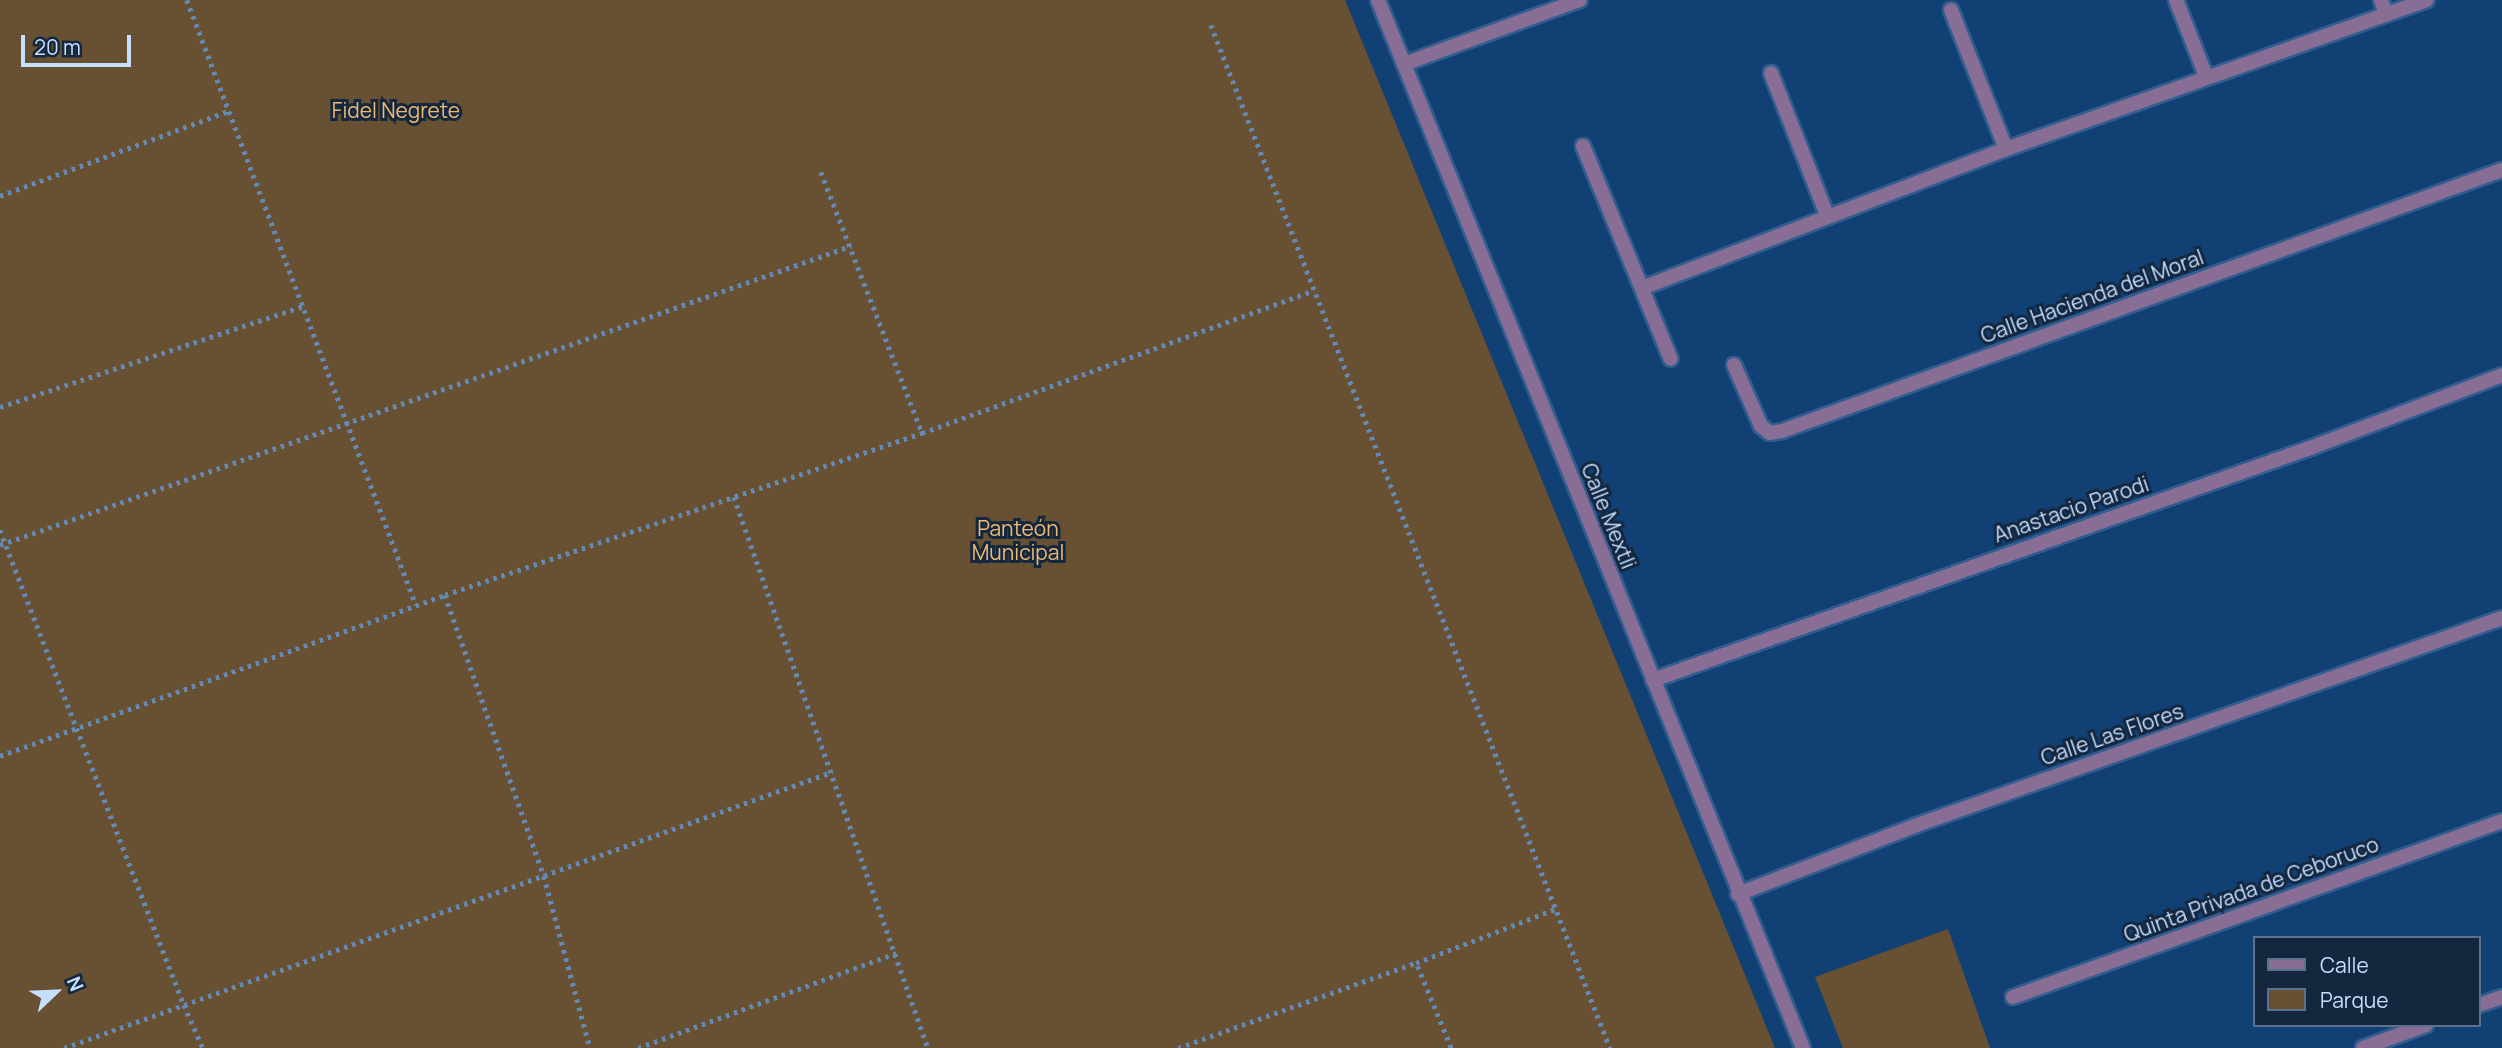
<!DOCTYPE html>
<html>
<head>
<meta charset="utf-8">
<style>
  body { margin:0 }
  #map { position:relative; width:2502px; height:1048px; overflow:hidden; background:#114075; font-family:Manrope,sans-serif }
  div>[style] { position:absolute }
  .green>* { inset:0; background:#675132 }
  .path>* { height:4.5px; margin-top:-2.25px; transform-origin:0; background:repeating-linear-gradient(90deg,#6489b4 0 3.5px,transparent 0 8.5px) }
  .roads { filter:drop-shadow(2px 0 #325d8e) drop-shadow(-2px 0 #325d8e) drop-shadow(0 2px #325d8e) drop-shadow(0 -2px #325d8e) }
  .street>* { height:14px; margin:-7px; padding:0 7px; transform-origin:7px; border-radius:7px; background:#886e94 }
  span { translate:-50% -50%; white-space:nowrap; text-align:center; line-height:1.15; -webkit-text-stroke:6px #14273f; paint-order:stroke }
  .park-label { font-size:21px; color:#f0ba6d }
  .street-label { font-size:21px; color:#c6dfff }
  .legend { position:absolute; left:2253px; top:936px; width:228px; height:91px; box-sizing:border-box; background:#14273f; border:2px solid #5b718c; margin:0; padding:9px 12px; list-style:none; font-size:21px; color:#c6dfff }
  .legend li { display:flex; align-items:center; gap:14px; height:35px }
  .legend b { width:35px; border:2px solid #5b718c }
  .north { position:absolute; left:21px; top:957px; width:70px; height:70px; -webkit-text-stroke:5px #14273f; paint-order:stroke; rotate:67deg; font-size:19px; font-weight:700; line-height:28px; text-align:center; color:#c6dfff }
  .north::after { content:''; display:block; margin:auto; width:24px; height:32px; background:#c6dfff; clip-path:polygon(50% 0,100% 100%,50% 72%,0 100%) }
  .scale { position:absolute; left:21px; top:35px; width:110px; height:32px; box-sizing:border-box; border:4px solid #c6dfff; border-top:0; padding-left:9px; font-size:21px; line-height:24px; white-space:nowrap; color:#c6dfff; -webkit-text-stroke:5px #14273f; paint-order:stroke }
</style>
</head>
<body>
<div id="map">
  <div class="green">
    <div style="clip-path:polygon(0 0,1345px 0,1775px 1048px,0 1048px)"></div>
    <div style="clip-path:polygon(1948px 929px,1990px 1048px,1843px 1048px,1815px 977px)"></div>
  </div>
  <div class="path">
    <div style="left:187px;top:0;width:647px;rotate:69.27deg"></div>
    <div style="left:1211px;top:25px;width:1098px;rotate:68.69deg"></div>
    <div style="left:821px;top:172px;width:280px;rotate:68.8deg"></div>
    <div style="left:0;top:196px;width:244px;rotate:-20.4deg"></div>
    <div style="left:0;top:407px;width:319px;rotate:-18.4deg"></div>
    <div style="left:734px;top:497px;width:584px;rotate:70.6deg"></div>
    <div style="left:0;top:530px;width:509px;rotate:68.83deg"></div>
    <div style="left:184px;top:1005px;width:689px;rotate:-19.78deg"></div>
    <div style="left:0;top:545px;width:902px;rotate:-19.36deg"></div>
    <div style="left:445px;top:595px;width:298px;rotate:70.6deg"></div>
    <div style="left:544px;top:876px;width:178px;rotate:75deg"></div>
    <div style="left:0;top:756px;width:473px;rotate:-19.9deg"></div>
    <div style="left:445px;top:595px;width:504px;rotate:-18.76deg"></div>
    <div style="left:922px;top:433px;width:417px;rotate:-20deg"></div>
    <div style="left:64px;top:1048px;width:127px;rotate:-19.7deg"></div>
    <div style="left:184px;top:1005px;width:47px;rotate:66.2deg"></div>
    <div style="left:638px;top:1048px;width:275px;rotate:-20.2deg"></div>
    <div style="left:1178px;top:1048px;width:253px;rotate:-19.7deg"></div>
    <div style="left:1451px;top:1048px;width:92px;rotate:-112.4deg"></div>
    <div style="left:1416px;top:963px;width:149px;rotate:-21.2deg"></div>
  </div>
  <div class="roads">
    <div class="street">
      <div style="left:1378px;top:0;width:1131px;rotate:67.93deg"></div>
      <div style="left:2176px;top:0;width:82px;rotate:68.5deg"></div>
      <div style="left:2381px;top:0;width:15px;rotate:70deg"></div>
      <div style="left:1951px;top:10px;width:149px;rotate:68.4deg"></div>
      <div style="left:1404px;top:64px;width:187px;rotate:-20deg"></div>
      <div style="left:1771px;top:73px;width:153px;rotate:68.5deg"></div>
      <div style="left:1583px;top:146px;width:230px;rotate:67.6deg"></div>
      <div style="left:1642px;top:288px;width:390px;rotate:-20.9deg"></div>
      <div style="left:2006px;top:149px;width:446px;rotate:-19.5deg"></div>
      <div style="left:1734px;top:365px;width:67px;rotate:66.1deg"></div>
      <div style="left:1761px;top:426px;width:11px;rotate:38deg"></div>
      <div style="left:1770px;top:433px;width:12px;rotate:-9deg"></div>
      <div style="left:1782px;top:431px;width:766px;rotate:-19.93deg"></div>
      <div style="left:1653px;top:680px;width:697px;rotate:-19.45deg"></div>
      <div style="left:2310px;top:448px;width:205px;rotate:-20.8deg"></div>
      <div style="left:1738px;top:894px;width:189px;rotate:-21.1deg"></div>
      <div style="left:1914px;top:826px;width:624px;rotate:-19.48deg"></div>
      <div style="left:2013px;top:997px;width:520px;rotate:-19.79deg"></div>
      <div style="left:2479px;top:1005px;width:24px;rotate:-19deg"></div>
      <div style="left:2363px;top:1048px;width:67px;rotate:-20.1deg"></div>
    </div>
  </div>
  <div class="park-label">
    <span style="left:396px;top:110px">Fidel Negrete</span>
    <span style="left:1018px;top:540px">Panteón<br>Municipal</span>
  </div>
  <div class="street-label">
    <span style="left:2092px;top:296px;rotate:-20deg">Calle Hacienda del Moral</span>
    <span style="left:2071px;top:509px;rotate:-19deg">Anastacio Parodi</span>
    <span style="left:1609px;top:516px;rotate:68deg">Calle Mextli</span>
    <span style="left:2112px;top:734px;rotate:-19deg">Calle Las Flores</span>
    <span style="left:2251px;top:889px;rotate:-20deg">Quinta Privada de Ceboruco</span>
  </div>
  <ul class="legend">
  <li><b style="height:9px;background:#886e94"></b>Calle</li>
  <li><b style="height:19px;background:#675132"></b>Parque</li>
  </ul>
  <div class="north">N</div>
  <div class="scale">20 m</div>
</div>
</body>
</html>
